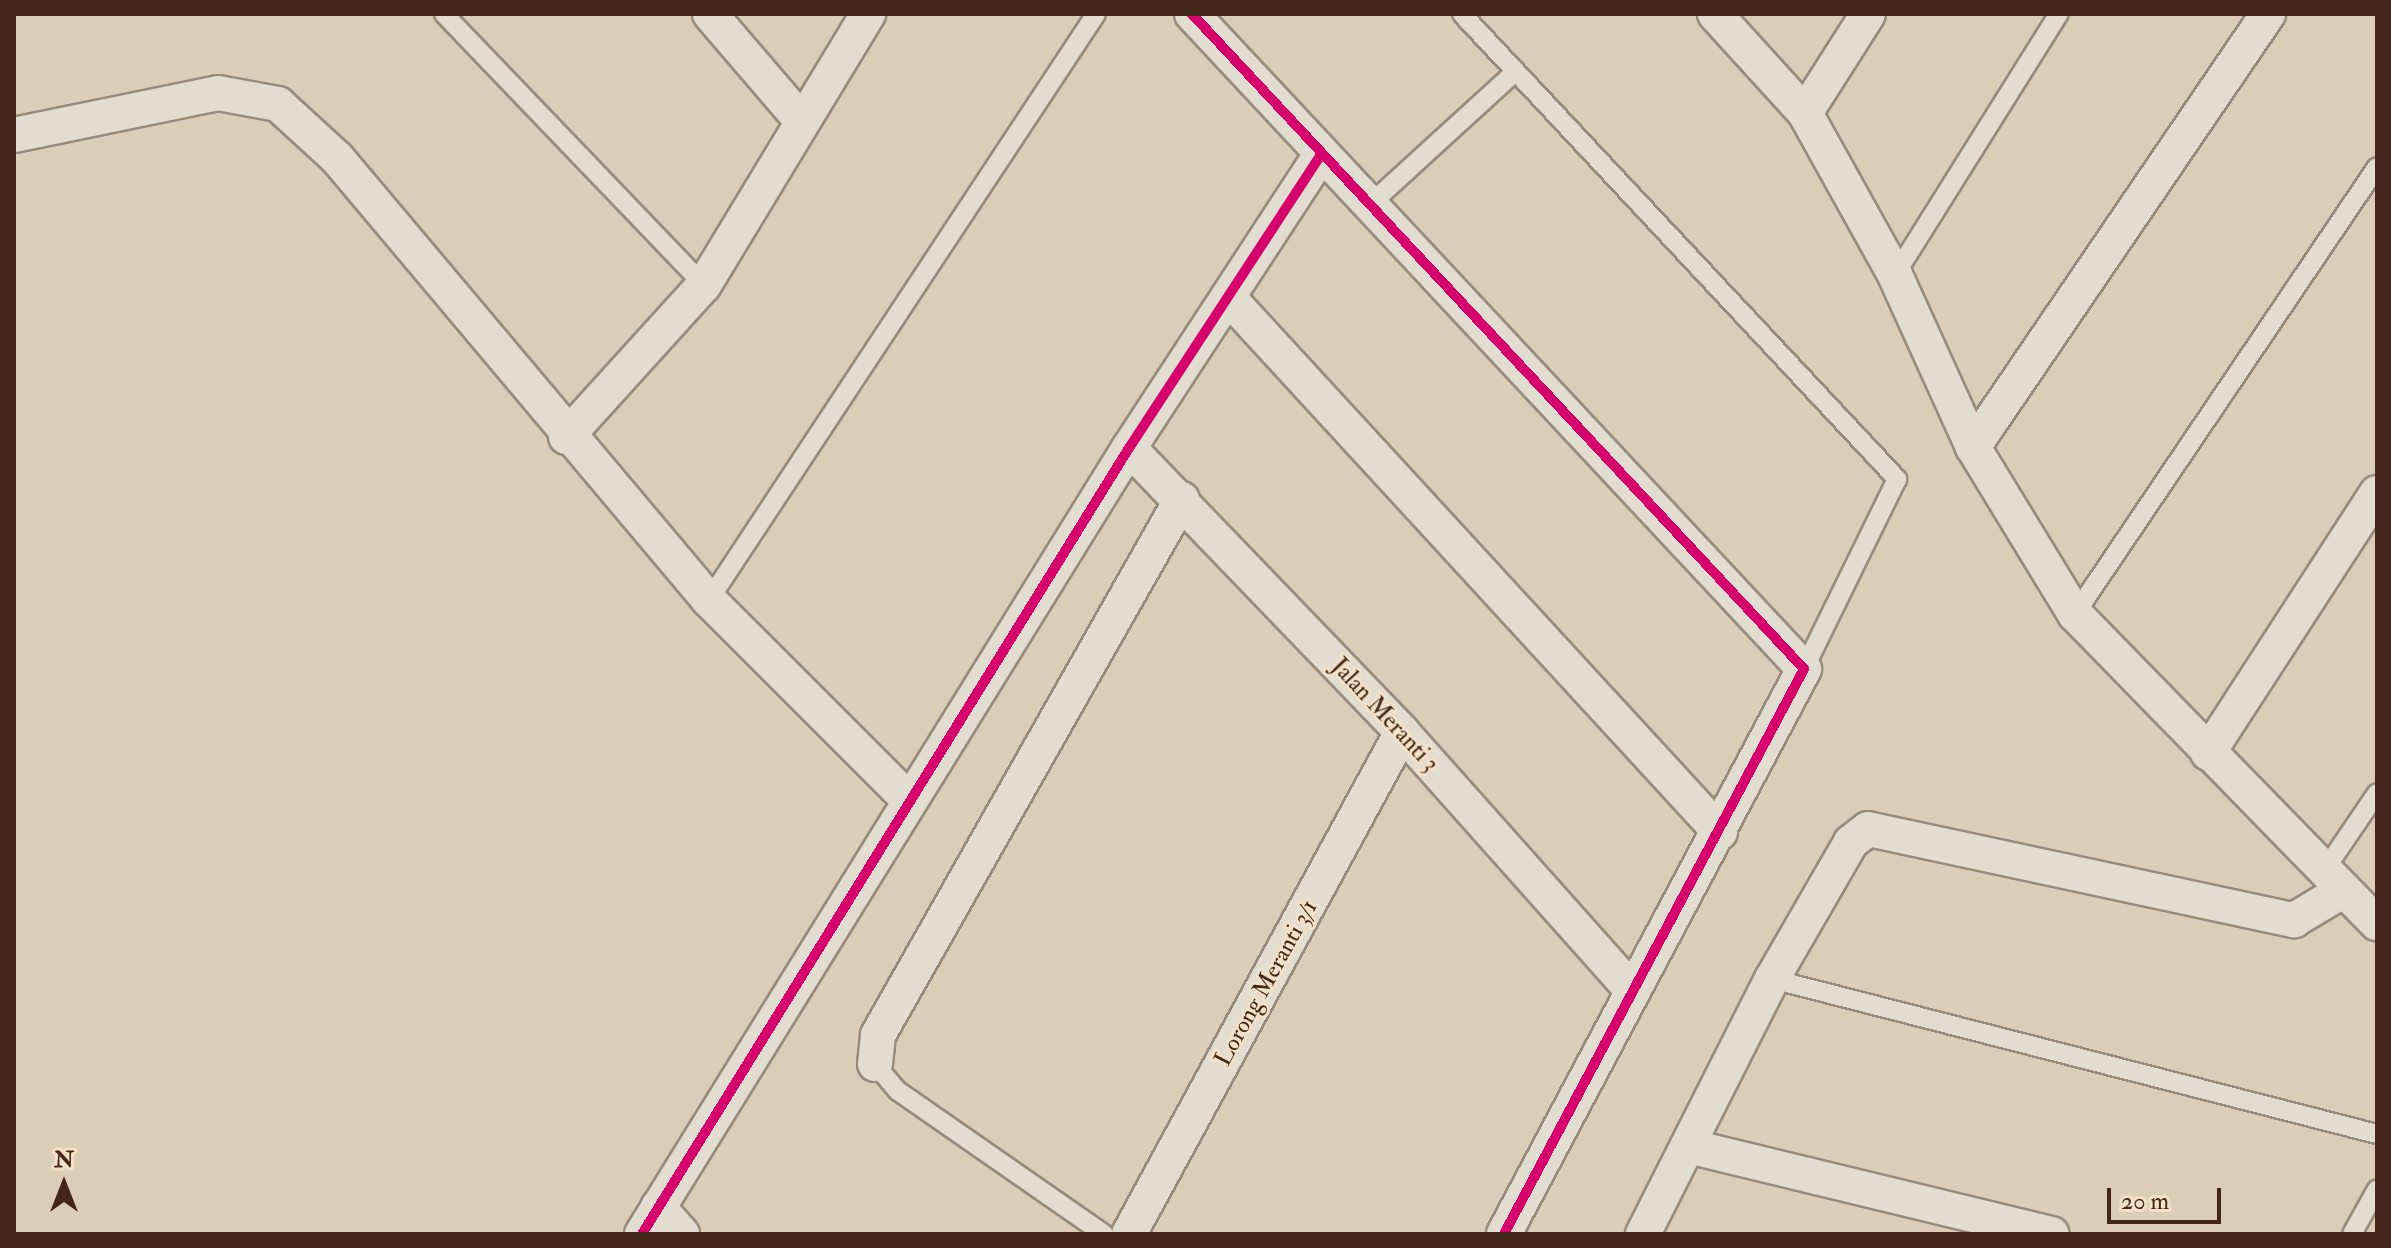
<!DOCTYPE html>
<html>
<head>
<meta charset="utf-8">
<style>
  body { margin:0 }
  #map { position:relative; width:2391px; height:1248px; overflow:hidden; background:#daceb8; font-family:"IM FELL Double Pica",serif }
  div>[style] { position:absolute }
  .roads { filter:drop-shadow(2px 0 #968b7e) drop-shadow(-2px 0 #968b7e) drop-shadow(0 2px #968b7e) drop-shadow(0 -2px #968b7e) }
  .service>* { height:18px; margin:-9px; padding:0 9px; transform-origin:9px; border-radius:9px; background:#e2dcd1 }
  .minor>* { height:34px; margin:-17px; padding:0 17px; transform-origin:17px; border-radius:17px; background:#e2dcd1 }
  .cycleway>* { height:10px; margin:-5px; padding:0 5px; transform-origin:5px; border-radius:5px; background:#d6006c }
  span { translate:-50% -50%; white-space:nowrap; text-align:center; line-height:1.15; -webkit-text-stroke:6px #f1e1c7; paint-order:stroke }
  .street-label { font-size:24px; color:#45261a }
  .frame { position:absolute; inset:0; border:16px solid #45261a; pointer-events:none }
  .north { position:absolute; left:24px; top:1144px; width:80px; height:80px; -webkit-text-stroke:6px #f1e1c7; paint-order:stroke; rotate:0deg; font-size:22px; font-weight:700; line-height:32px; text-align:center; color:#45261a }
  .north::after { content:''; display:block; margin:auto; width:28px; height:36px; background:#45261a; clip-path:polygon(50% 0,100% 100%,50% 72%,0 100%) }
  .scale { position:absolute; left:2107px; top:1188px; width:114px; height:36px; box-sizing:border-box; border:4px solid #45261a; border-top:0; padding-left:10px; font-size:24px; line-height:28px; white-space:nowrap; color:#45261a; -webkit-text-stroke:6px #f1e1c7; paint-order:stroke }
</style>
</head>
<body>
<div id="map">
  <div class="roads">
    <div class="service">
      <div style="left:444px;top:14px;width:376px;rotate:46.2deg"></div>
      <div style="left:1462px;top:14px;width:637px;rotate:46.91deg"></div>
      <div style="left:1897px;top:479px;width:212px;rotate:116.1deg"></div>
      <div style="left:1366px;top:208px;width:202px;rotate:-42.4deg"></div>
      <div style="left:1895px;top:275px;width:308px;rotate:-57.9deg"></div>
      <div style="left:709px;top:600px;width:702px;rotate:-56.56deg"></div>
      <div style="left:2075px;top:614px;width:539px;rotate:-55.96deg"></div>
      <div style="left:2324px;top:871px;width:94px;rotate:-55.8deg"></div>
      <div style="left:1772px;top:979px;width:625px;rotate:14.37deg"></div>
      <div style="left:875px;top:1064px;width:35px;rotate:50deg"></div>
      <div style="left:898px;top:1091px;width:251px;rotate:34.8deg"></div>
      <div style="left:2352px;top:1234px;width:51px;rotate:-60.9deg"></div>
    </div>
    <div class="minor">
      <div style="left:710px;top:14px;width:140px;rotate:49.4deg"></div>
      <div style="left:1192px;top:14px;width:896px;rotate:46.94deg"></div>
      <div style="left:1804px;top:669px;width:640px;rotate:117.97deg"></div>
      <div style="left:1715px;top:14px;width:134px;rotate:47.7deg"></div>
      <div style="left:1805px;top:113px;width:185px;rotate:60.9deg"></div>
      <div style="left:1895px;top:275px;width:189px;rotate:65.6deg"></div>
      <div style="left:1973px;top:447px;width:196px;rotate:58.6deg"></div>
      <div style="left:2075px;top:614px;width:432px;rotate:45.7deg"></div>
      <div style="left:1805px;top:113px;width:117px;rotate:-57.5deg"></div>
      <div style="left:14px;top:135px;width:208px;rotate:-11.6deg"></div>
      <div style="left:218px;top:93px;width:61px;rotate:10.4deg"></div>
      <div style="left:278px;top:104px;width:80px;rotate:42.5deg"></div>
      <div style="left:337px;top:158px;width:578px;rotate:49.92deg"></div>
      <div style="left:709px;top:600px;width:283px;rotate:45deg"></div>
      <div style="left:1228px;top:297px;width:727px;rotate:47.4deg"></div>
      <div style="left:566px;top:437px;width:205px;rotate:-47.8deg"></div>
      <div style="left:704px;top:285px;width:317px;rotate:-58.8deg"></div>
      <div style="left:1973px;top:447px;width:524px;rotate:-55.73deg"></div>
      <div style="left:1129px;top:448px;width:394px;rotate:46.1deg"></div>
      <div style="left:1402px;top:732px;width:347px;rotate:48.3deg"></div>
      <div style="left:2208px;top:753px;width:310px;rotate:-57deg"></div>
      <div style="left:875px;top:1064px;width:29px;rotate:-84deg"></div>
      <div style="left:878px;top:1035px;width:616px;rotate:-60.44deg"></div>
      <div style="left:1688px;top:1146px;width:374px;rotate:13.6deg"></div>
      <div style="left:658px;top:1207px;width:36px;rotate:48deg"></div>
      <div style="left:642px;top:1234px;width:925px;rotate:-58.22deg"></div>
      <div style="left:1129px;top:448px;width:349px;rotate:-56.8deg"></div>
      <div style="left:1129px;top:1234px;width:571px;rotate:-61.46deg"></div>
      <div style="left:1643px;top:1234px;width:286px;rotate:-63.2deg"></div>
      <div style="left:1772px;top:979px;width:158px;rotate:-60deg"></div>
      <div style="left:1851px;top:842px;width:21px;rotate:-37deg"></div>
      <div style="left:1868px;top:829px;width:436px;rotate:12.1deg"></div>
      <div style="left:2294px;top:920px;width:58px;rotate:-31deg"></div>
    </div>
  </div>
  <div class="cycleway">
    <div style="left:1192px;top:14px;width:896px;rotate:46.94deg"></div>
    <div style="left:1804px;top:669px;width:640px;rotate:117.97deg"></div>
    <div style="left:642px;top:1234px;width:925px;rotate:-58.22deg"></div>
    <div style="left:1129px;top:448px;width:349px;rotate:-56.8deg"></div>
  </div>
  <div class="street-label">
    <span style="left:1385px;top:715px;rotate:47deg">Jalan Meranti 3</span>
    <span style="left:1266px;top:983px;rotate:-61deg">Lorong Meranti 3/1</span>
  </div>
  <div class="frame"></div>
  <div class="north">N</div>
  <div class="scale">20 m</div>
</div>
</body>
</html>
